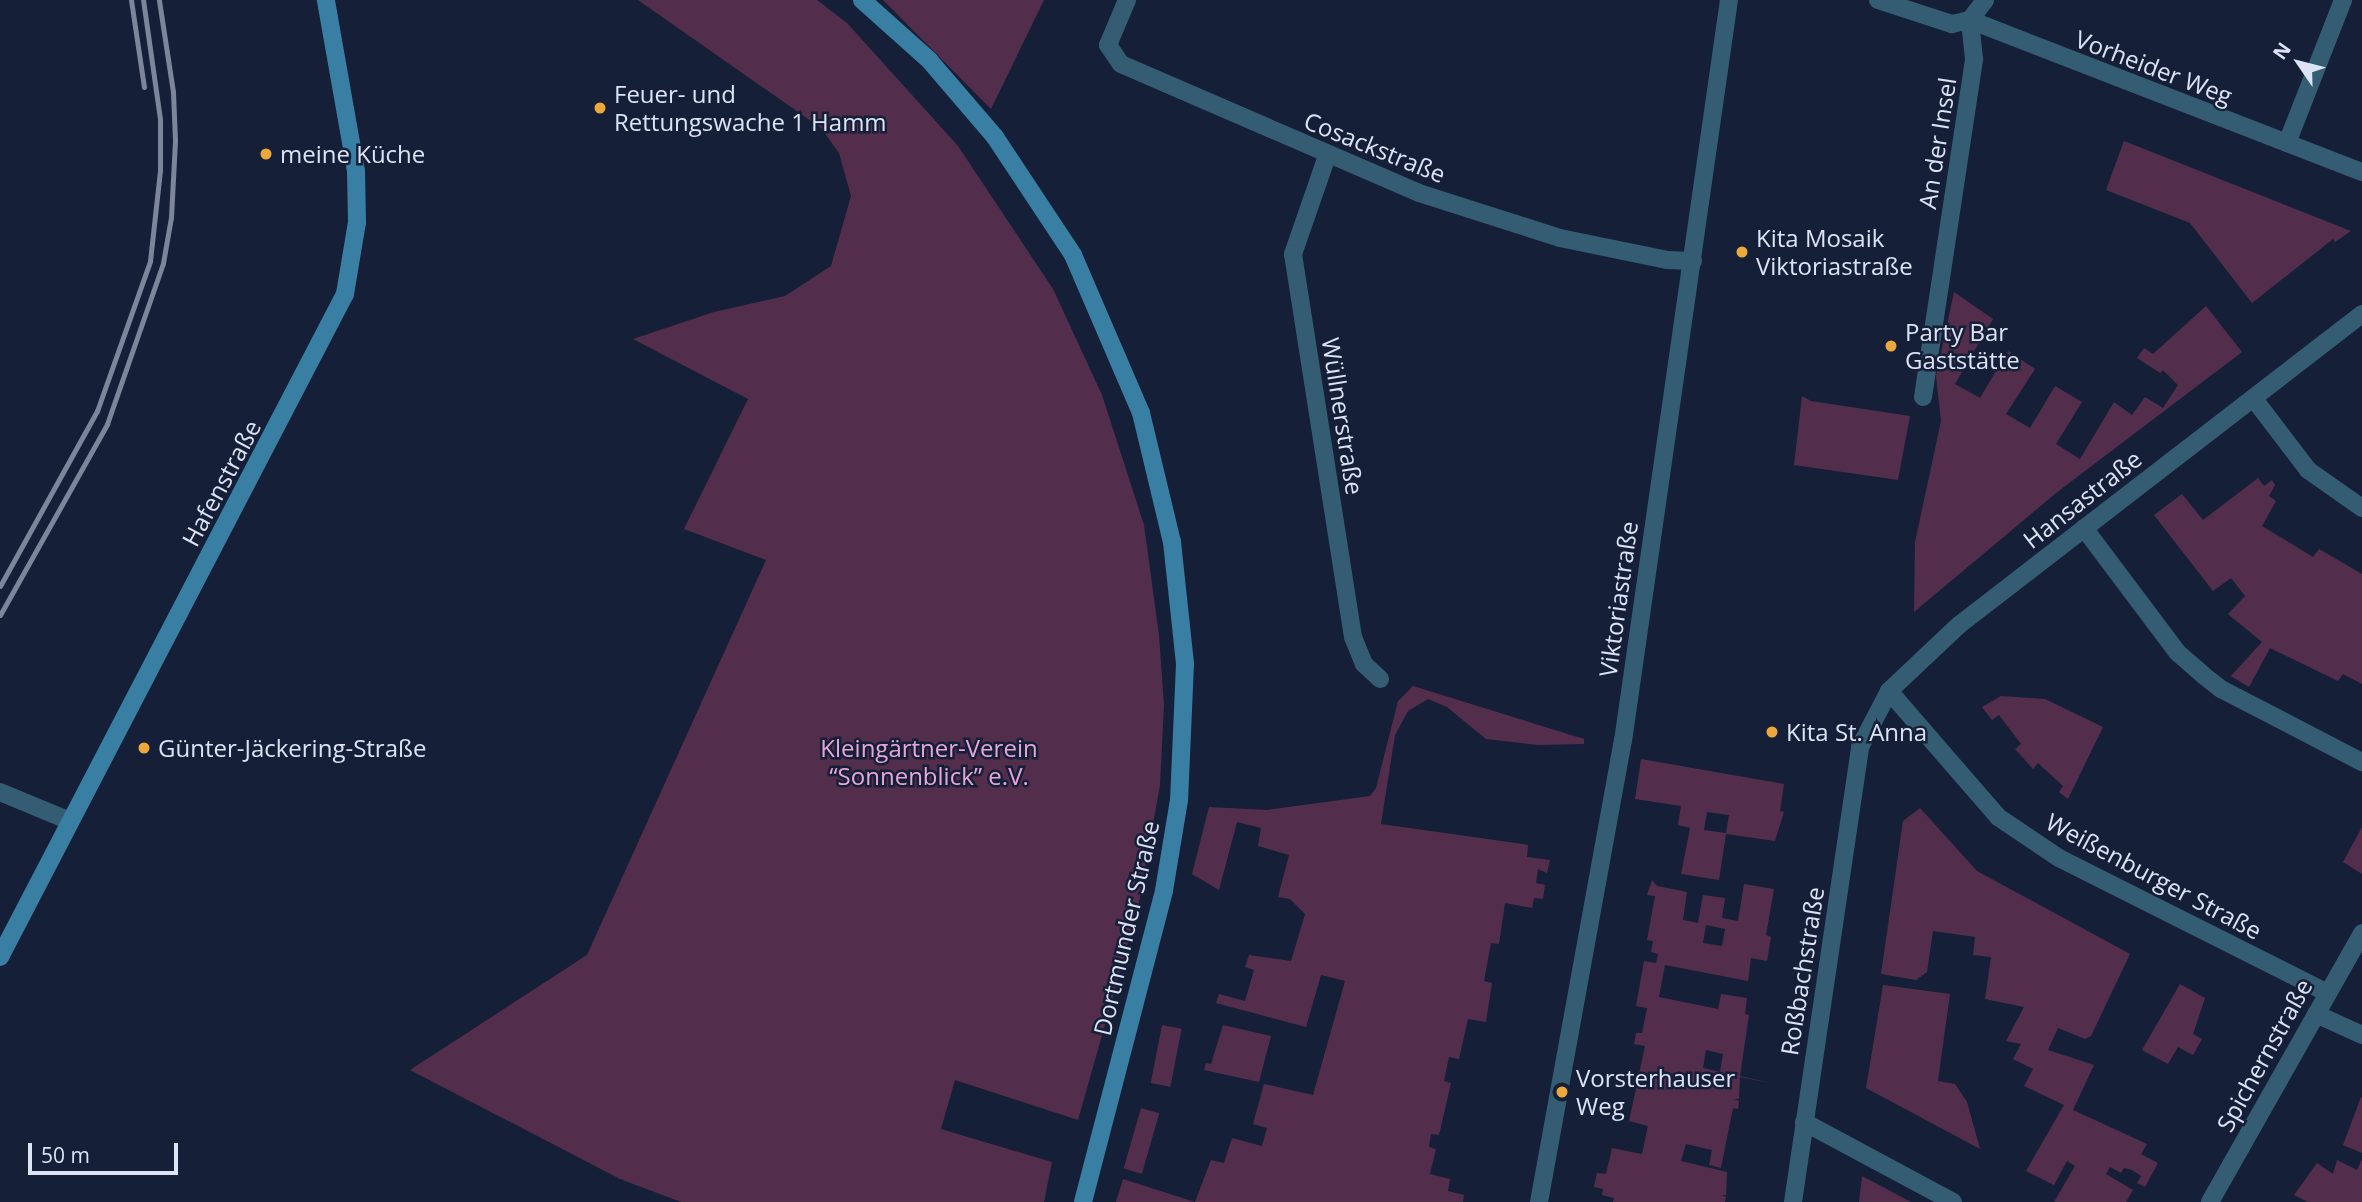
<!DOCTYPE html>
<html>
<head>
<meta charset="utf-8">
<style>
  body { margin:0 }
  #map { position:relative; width:2362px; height:1202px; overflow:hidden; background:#161f38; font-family:"Open Sans",sans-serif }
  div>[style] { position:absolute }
  .green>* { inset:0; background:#532e4c; transform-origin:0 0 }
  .street>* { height:18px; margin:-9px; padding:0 9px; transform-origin:9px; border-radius:9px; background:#345d74 }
  .secondary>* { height:18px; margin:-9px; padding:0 9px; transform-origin:9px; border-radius:9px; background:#397fa4 }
  .rail>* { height:5px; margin:-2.5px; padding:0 2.5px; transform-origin:2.5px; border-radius:2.5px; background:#7d859a }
  .dots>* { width:19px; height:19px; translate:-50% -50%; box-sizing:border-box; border:4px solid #161f38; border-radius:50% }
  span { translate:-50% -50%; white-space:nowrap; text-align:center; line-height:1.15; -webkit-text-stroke:5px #161f38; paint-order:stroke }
  .street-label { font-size:24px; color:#dce3f4 }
  .poi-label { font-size:24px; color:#dce3f4 }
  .left { translate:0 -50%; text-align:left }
  .park-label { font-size:24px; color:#e8a5d9 }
  .north { position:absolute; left:2264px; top:28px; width:70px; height:70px; -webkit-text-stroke:5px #161f38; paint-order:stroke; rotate:305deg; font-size:19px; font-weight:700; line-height:28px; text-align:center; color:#dce3f4 }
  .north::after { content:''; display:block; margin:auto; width:24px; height:32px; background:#dce3f4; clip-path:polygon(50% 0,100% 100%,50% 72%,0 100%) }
  .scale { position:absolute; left:28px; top:1143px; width:150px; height:32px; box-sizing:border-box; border:4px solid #dce3f4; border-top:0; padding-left:9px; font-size:21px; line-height:24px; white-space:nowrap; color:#dce3f4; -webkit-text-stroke:5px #161f38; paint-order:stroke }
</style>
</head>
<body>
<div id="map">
  <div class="green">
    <div style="clip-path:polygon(638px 0,817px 0,847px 23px,958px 146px,1053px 289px,1102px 395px,1144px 525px,1159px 635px,1164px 705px,1160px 785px,1138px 908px,1078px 1120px,955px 1080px,941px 1129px,1052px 1162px,1044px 1202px,681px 1202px,620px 1179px,410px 1070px,587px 955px,766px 560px,684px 529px,748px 399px,633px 339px,714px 312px,785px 296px,831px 266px,851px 196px,839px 153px,821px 128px)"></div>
    <div style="clip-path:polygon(883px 0,1044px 0,991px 109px)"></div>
    <div style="clip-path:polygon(2124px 141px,2351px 231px,2335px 242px,2333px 239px,2252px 303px,2190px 223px,2106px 190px)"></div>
    <div style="clip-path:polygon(1954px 292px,1993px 319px,1955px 384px,1980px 398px,2008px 351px,2035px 369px,2006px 414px,2030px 428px,2055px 386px,2082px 402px,2056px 444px,2080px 459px,2114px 402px,2132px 415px,2145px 397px,2163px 408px,2178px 385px,2163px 370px,2160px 373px,2137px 358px,2144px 348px,2153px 354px,2206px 306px,2242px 352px,2056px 493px,1914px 612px,1915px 542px,1941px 421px,1936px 376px)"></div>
    <div style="clip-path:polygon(1802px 396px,1811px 401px,1910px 416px,1898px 480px,1794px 465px)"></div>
    <div style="clip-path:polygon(2258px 478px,2264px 486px,2272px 480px,2275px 485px,2269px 496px,2276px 501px,2262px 526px,2313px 557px,2319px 549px,2362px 574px,2362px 684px,2343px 674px,2338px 681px,2270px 648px,2249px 687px,2231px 676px,2262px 642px,2228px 614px,2245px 596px,2231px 578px,2213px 591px,2154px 515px,2182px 494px,2203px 520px)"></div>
    <div style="clip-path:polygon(1413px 686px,1584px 739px,1584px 744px,1538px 745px,1486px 739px,1447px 707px,1428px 699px,1408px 711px,1395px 735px,1381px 824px,1523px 844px,1528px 845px,1527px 857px,1550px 860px,1547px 873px,1538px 869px,1536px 883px,1545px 885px,1543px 899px,1534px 898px,1532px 908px,1505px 903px,1499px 944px,1491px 943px,1484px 981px,1492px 983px,1486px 1022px,1468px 1019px,1459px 1059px,1449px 1057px,1444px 1081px,1451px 1083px,1439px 1135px,1431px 1134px,1429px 1147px,1436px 1149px,1430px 1174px,1450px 1179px,1448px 1191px,1464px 1195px,1463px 1202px,1116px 1202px,1123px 1179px,1195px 1202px,1211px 1160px,1224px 1163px,1232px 1138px,1262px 1146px,1267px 1128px,1253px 1124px,1264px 1084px,1313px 1095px,1345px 981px,1321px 975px,1306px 1027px,1216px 1003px,1219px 994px,1245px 1001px,1254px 970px,1245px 967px,1249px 955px,1291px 961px,1305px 914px,1290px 899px,1278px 897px,1289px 855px,1258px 846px,1261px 828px,1237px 822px,1219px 890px,1192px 874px,1209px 807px,1267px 810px,1370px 796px,1376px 788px,1398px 701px)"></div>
    <div style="clip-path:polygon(2001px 696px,2045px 699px,2103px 727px,2068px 799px,2059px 792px,2063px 786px,2038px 763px,2033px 769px,2015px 749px,2021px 744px,1999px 715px,1992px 720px,1982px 707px)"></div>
    <div style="clip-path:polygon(evenodd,1641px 759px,1784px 784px,1780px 811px,1784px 812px,1775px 841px,1726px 834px,1719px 880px,1681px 874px,1690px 828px,1678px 825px,1681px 806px,1635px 799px,1641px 759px,1707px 812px,1729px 815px,1726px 833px,1704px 830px,1707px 812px)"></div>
    <div style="clip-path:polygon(1920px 808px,1977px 871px,2130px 954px,2091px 1036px,2085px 1039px,2058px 1028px,2048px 1050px,2094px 1065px,2073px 1110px,2147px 1144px,2141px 1154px,2158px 1163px,2145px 1187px,2137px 1183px,2141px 1176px,2132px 1170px,2124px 1168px,2121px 1173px,2110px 1167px,2106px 1174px,2133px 1190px,2126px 1202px,2054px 1202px,2075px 1166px,2067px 1161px,2054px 1185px,2026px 1171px,2064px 1105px,2024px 1086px,2033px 1069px,2013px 1059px,2021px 1044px,2006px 1041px,2024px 1007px,1985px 999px,1991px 957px,1973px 955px,1975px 937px,1933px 931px,1927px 972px,1916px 980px,1881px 974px,1903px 821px)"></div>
    <div style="clip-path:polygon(2362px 827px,2362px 874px,2343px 862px)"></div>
    <div style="clip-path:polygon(evenodd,1652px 880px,1657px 886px,1687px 892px,1683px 920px,1698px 923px,1703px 895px,1725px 898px,1722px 918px,1738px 921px,1744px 884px,1774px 889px,1766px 935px,1771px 937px,1767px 961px,1751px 958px,1748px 981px,1665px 965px,1659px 997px,1718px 1009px,1721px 994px,1747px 998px,1745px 1014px,1749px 1015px,1740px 1076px,1775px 1084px,1740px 1077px,1739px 1099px,1734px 1099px,1739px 1101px,1738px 1109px,1733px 1108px,1721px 1168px,1709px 1165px,1712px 1150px,1686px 1144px,1681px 1161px,1727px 1172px,1726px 1195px,1721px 1195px,1726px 1197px,1725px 1202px,1613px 1202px,1614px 1198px,1602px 1195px,1603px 1189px,1594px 1187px,1597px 1173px,1606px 1174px,1612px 1148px,1642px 1154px,1648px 1126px,1629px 1121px,1645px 1046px,1634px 1044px,1636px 1033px,1642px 1033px,1647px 1008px,1636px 1006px,1644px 961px,1656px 963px,1658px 954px,1651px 952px,1653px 941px,1647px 940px,1655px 896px,1647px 895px,1652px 880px,1706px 925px,1725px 929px,1722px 946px,1703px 943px,1706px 925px,1652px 880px,1706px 1050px,1723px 1054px,1720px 1072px,1703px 1068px,1706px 1050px)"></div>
    <div style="clip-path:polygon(2180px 984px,2205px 998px,2193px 1034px,2202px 1039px,2193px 1055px,2178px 1047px,2168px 1064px,2142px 1050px)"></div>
    <div style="clip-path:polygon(1883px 985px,1950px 994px,1938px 1081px,1955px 1084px,1967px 1102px,1980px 1149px,1866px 1088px)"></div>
    <div style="left:1162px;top:1025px;width:20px;height:59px;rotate:11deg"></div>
    <div style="clip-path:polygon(1223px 1025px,1271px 1036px,1259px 1082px,1204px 1070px,1206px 1063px,1211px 1064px)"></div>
    <div style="clip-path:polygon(2361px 1097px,2362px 1098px,2362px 1153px,2343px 1145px)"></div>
    <div style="left:1141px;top:1108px;width:19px;height:63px;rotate:16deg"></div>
    <div style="clip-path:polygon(2362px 1159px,2362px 1202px,2308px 1202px,2294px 1195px,2317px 1163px,2333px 1174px,2337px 1160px,2357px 1170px)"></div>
    <div style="clip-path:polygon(1862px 1176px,1911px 1202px,1859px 1202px)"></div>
  </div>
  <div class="street">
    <div style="left:1127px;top:0;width:49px;rotate:112.9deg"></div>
    <div style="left:1108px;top:45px;width:23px;rotate:56deg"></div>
    <div style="left:1121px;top:64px;width:325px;rotate:23.4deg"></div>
    <div style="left:1419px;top:193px;width:148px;rotate:17.7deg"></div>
    <div style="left:1560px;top:238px;width:109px;rotate:11.6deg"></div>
    <div style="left:1667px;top:260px;width:26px;rotate:2deg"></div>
    <div style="left:1878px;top:0;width:78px;rotate:18deg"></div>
    <div style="left:1952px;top:24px;width:18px;rotate:-13deg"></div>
    <div style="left:1970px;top:20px;width:25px;rotate:-53deg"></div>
    <div style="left:1970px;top:20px;width:420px;rotate:21.2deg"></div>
    <div style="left:2287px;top:143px;width:154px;rotate:-68.6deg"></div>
    <div style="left:1327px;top:156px;width:104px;rotate:109.1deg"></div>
    <div style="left:1293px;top:254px;width:388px;rotate:81.1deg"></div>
    <div style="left:1353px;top:637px;width:29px;rotate:68deg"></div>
    <div style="left:1364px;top:664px;width:22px;rotate:43deg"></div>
    <div style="left:1923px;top:397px;width:342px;rotate:-81.4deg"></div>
    <div style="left:1974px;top:59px;width:39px;rotate:-96deg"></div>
    <div style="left:2254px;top:399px;width:89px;rotate:52.7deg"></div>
    <div style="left:2308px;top:470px;width:66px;rotate:35.1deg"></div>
    <div style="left:2084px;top:528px;width:156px;rotate:53.1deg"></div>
    <div style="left:2178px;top:653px;width:33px;rotate:41deg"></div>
    <div style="left:2203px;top:675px;width:23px;rotate:38deg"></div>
    <div style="left:2221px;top:689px;width:159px;rotate:27.4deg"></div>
    <div style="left:1889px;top:691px;width:167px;rotate:49.1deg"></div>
    <div style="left:1998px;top:817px;width:73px;rotate:33.9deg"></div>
    <div style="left:2059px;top:858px;width:300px;rotate:26.7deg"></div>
    <div style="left:0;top:792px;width:76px;rotate:22.5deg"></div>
    <div style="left:2316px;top:1014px;width:51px;rotate:24.5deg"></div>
    <div style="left:1804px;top:1122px;width:169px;rotate:28.2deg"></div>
    <div style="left:1539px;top:1202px;width:469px;rotate:-79.7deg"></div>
    <div style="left:1623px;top:741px;width:749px;rotate:-81.86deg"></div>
    <div style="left:1793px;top:1202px;width:460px;rotate:-81.6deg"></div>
    <div style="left:1860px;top:747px;width:63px;rotate:-62.6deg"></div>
    <div style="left:1889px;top:691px;width:96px;rotate:-43.3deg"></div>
    <div style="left:1959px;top:625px;width:509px;rotate:-37.66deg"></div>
    <div style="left:2210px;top:1202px;width:309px;rotate:-60.5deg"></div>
  </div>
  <div class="secondary">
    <div style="left:862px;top:0;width:90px;rotate:41.8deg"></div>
    <div style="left:929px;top:60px;width:101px;rotate:49.4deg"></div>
    <div style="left:995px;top:137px;width:141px;rotate:56.5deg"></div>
    <div style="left:1073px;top:255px;width:172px;rotate:66.7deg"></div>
    <div style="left:1141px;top:413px;width:133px;rotate:76.5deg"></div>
    <div style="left:1172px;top:542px;width:123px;rotate:83.9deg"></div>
    <div style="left:1185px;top:664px;width:136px;rotate:92.5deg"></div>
    <div style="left:1179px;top:800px;width:92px;rotate:99.4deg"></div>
    <div style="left:1164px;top:891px;width:321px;rotate:104.6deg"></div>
    <div style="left:0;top:957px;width:747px;rotate:-62.51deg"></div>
    <div style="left:345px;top:294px;width:73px;rotate:-80.5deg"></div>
    <div style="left:357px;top:222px;width:51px;rotate:-91.1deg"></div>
    <div style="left:356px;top:171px;width:174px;rotate:-100deg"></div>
  </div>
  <div class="rail">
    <div style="left:131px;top:0;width:88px;rotate:81.5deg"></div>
    <div style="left:0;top:586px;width:200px;rotate:-61deg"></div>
    <div style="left:97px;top:411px;width:159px;rotate:-70.5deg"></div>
    <div style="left:150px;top:261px;width:92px;rotate:-83.7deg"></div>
    <div style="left:160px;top:170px;width:51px;rotate:-90deg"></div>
    <div style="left:160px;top:119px;width:120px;rotate:-98.1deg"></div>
    <div style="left:0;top:615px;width:219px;rotate:-60.7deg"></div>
    <div style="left:107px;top:424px;width:170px;rotate:-70.8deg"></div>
    <div style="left:163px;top:263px;width:47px;rotate:-80.1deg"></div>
    <div style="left:171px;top:217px;width:77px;rotate:-87deg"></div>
    <div style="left:175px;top:140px;width:48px;rotate:-92.4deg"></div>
    <div style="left:173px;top:92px;width:93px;rotate:-98.7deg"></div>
  </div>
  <div class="dots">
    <div style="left:600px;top:108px;background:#eca93b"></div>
    <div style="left:266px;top:154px;background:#eca93b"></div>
    <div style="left:1742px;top:252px;background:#eca93b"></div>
    <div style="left:1891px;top:346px;background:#eca93b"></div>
    <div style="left:1772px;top:732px;background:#eca93b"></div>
    <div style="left:144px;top:748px;background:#eca93b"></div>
    <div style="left:1562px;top:1092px;background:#eca93b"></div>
  </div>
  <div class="street-label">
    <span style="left:2154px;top:67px;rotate:21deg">Vorheider Weg</span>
    <span style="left:1937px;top:143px;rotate:-81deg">An der Insel</span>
    <span style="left:1375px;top:147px;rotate:22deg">Cosackstraße</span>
    <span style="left:1343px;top:416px;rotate:81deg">Wüllnerstraße</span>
    <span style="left:221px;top:483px;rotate:-62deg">Hafenstraße</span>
    <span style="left:2082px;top:499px;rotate:-38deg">Hansastraße</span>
    <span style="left:1618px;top:599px;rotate:-82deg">Viktoriastraße</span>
    <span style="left:2154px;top:876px;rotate:28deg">Weißenburger Straße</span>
    <span style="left:1126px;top:928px;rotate:-77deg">Dortmunder Straße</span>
    <span style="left:1802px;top:971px;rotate:-81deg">Roßbachstraße</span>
    <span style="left:2264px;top:1055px;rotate:-61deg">Spichernstraße</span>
  </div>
  <div class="poi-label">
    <span class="left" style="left:614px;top:108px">Feuer- und<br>Rettungswache 1 Hamm</span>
    <span class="left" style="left:280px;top:154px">meine Küche</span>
    <span class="left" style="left:1756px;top:252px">Kita Mosaik<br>Viktoriastraße</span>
    <span class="left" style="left:1905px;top:346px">Party Bar<br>Gaststätte</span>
    <span class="left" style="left:1786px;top:732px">Kita St. Anna</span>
    <span class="left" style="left:158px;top:748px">Günter-Jäckering-Straße</span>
    <span class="left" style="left:1576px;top:1092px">Vorsterhauser<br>Weg</span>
  </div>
  <div class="park-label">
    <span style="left:929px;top:762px">Kleingärtner-Verein<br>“Sonnenblick” e.V.</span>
  </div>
  <div class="north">N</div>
  <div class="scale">50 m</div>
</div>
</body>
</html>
